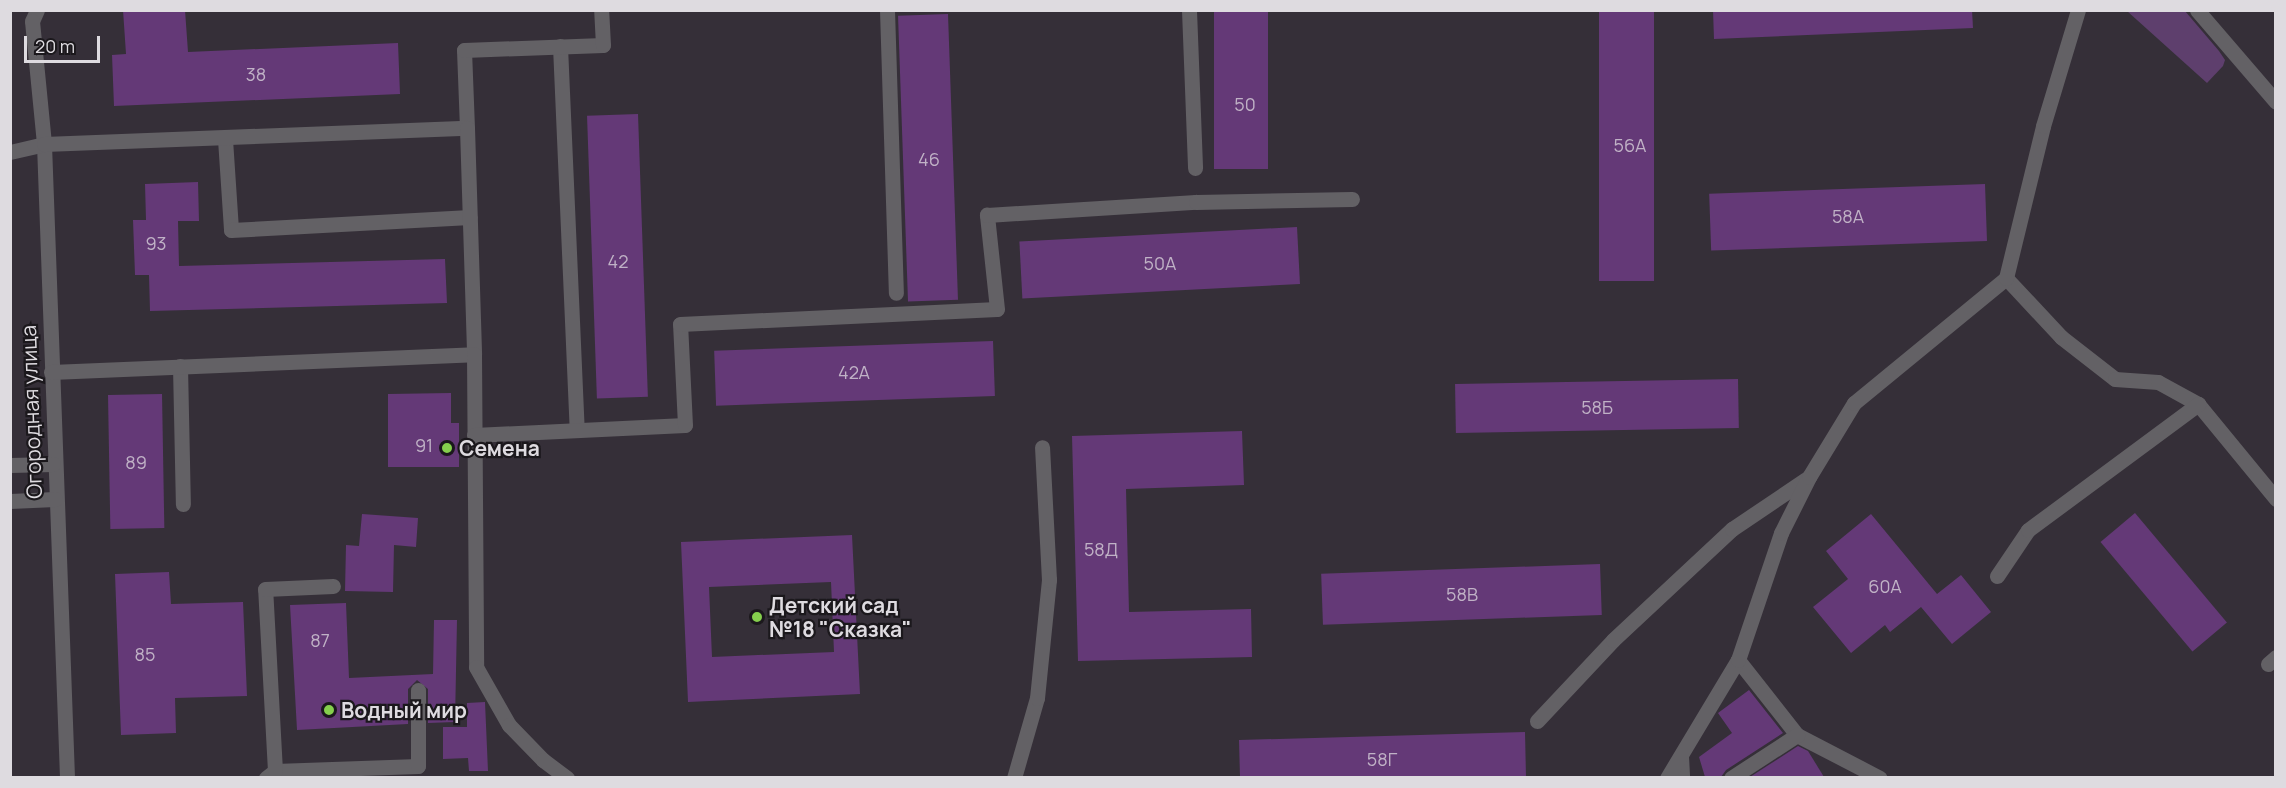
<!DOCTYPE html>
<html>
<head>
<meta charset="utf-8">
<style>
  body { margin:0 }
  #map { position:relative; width:2286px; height:788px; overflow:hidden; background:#352f38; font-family:Manrope,sans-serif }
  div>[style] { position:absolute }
  .green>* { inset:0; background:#5e3f6d }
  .building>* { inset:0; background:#643977; transform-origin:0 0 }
  .minor>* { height:15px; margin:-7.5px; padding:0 7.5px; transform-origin:7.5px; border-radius:7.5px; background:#636165 }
  .dots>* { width:16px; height:16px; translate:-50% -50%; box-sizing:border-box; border:3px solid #1b181c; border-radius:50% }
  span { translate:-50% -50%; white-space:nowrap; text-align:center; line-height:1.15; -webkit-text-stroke:4.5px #1b181c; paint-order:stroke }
  .number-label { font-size:18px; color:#c0b2c6 }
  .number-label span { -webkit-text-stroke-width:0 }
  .street-label { font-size:21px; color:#dedbe0 }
  .poi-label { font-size:21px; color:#dedbe0; font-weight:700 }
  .left { translate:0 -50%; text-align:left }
  .frame { position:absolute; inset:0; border:12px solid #dedbe0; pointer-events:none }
  .scale { position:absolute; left:24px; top:36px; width:76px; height:27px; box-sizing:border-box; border:3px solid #dedbe0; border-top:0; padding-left:8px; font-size:18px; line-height:21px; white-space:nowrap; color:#dedbe0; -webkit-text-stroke:4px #1b181c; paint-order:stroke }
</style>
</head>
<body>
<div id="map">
  <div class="green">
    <div style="clip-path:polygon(2127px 11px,2185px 11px,2219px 51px,2225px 60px,2223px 66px,2207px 83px)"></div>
  </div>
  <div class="building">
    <div style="clip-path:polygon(123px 10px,185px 10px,188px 52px,398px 43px,400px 94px,114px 106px,112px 55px,126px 54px)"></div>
    <div style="left:1214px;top:10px;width:54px;height:159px"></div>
    <div style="left:1599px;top:10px;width:55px;height:271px"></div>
    <div style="clip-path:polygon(1713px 10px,1972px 10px,1973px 28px,1714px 39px)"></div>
    <div style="left:948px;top:14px;width:286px;height:50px;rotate:88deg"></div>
    <div style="left:638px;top:114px;width:283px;height:51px;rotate:88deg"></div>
    <div style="clip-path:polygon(198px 182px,199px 221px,178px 221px,179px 266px,445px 259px,447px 303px,150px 311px,149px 275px,135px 275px,133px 220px,146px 220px,145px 184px)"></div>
    <div style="left:1985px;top:184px;width:57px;height:276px;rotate:88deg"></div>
    <div style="left:1297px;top:227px;width:57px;height:278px;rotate:87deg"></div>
    <div style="left:993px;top:341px;width:55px;height:279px;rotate:88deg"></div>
    <div style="left:1738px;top:379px;width:49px;height:283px;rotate:89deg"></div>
    <div style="clip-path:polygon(451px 393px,451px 423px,459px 423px,459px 467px,388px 467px,388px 394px)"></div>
    <div style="left:162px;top:394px;width:134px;height:54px;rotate:89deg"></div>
    <div style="clip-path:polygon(1242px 431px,1244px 485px,1126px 489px,1129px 612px,1251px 609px,1252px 657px,1078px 661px,1072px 436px)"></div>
    <div style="left:2135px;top:513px;width:143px;height:45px;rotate:50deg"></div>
    <div style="clip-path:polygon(362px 514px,418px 518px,416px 547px,394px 545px,393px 592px,345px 591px,346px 545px,359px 546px)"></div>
    <div style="clip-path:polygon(1871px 514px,1937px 594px,1961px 575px,1991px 612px,1952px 644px,1921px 607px,1890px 632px,1885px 625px,1851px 653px,1813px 607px,1848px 579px,1826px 551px)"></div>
    <div style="clip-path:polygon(evenodd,852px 535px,860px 694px,688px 702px,681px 542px,852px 535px,831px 582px,834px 652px,712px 657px,709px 587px,831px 582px)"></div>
    <div style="left:1600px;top:564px;width:51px;height:279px;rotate:88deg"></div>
    <div style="clip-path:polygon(169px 572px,171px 604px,243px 602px,247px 696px,175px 698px,176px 733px,121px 735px,115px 574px)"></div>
    <div style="clip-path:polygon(346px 603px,349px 678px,433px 674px,434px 620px,457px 620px,455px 722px,428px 723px,428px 689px,417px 680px,408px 689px,408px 724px,297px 730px,290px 605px)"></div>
    <div style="clip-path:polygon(1749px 690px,1783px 733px,1726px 770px,1721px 777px,1705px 777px,1699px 757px,1732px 733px,1718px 713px)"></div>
    <div style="clip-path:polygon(485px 702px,488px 771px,469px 771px,468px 758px,443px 759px,443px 727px,467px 727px,467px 703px)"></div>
    <div style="clip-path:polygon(1525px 732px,1526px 777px,1240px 777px,1239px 740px)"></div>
    <div style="clip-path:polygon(1798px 746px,1808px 751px,1824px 777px,1750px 777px)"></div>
  </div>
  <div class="minor">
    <div style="left:37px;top:10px;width:12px;rotate:114deg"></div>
    <div style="left:32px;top:21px;width:124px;rotate:84.4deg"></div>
    <div style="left:44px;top:144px;width:634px;rotate:87.92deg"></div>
    <div style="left:887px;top:10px;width:283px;rotate:88.2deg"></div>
    <div style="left:1189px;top:10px;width:158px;rotate:87.8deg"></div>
    <div style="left:2197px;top:10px;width:121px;rotate:49.3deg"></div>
    <div style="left:560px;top:46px;width:384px;rotate:87.5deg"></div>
    <div style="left:467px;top:128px;width:78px;rotate:-92.2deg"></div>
    <div style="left:464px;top:50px;width:139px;rotate:-2.1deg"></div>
    <div style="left:603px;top:45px;width:35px;rotate:-93deg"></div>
    <div style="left:225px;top:139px;width:91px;rotate:86.2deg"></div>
    <div style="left:231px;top:230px;width:239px;rotate:-3.1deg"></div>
    <div style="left:10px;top:152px;width:35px;rotate:-13deg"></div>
    <div style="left:44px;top:144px;width:423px;rotate:-2.2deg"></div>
    <div style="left:467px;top:128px;width:226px;rotate:88.2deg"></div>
    <div style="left:2006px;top:278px;width:81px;rotate:47deg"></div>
    <div style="left:2061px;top:337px;width:68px;rotate:37.9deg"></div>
    <div style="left:2115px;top:379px;width:43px;rotate:4deg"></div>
    <div style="left:2158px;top:382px;width:46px;rotate:28.8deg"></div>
    <div style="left:2198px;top:404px;width:123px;rotate:50.6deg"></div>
    <div style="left:180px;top:366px;width:138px;rotate:88.8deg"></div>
    <div style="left:51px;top:372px;width:423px;rotate:-2.4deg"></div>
    <div style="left:474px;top:354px;width:313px;rotate:89.6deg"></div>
    <div style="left:476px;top:667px;width:67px;rotate:60.4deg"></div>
    <div style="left:509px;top:725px;width:49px;rotate:45.8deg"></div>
    <div style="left:543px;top:760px;width:30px;rotate:37deg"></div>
    <div style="left:474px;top:435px;width:211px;rotate:-2.7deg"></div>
    <div style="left:685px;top:425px;width:101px;rotate:-92.8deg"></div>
    <div style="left:680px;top:324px;width:317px;rotate:-2.7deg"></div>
    <div style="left:997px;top:309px;width:95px;rotate:-96.1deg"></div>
    <div style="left:987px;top:215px;width:209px;rotate:-3.6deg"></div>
    <div style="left:1196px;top:202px;width:156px;rotate:-1.1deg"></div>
    <div style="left:10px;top:465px;width:43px;rotate:-1.3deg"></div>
    <div style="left:10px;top:501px;width:45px;rotate:-2.5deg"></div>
    <div style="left:1997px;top:576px;width:55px;rotate:-56deg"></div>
    <div style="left:2028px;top:530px;width:212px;rotate:-36.5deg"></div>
    <div style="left:1738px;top:660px;width:95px;rotate:51.8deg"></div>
    <div style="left:1797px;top:735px;width:93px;rotate:27.4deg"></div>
    <div style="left:2268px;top:664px;width:11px;rotate:-41deg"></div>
    <div style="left:1537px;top:721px;width:111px;rotate:-46.8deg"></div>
    <div style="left:1613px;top:640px;width:163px;rotate:-43deg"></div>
    <div style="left:1732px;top:529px;width:89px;rotate:-34deg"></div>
    <div style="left:1681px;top:756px;width:22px;rotate:87deg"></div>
    <div style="left:275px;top:771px;width:143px;rotate:-2deg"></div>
    <div style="left:418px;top:766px;width:76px;rotate:-90deg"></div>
    <div style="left:266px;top:778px;width:11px;rotate:-38deg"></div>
    <div style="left:275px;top:771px;width:182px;rotate:-93.1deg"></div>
    <div style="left:265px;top:589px;width:68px;rotate:-2.5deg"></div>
    <div style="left:1014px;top:778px;width:83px;rotate:-74deg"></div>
    <div style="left:1037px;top:698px;width:119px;rotate:-84.2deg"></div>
    <div style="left:1049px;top:580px;width:133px;rotate:-93deg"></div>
    <div style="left:1667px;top:778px;width:138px;rotate:-59deg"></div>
    <div style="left:1738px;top:660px;width:134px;rotate:-71.3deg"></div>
    <div style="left:1781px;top:533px;width:63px;rotate:-63.4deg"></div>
    <div style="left:1809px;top:477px;width:87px;rotate:-58.7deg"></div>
    <div style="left:1854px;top:403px;width:197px;rotate:-39.4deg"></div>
    <div style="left:2006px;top:278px;width:156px;rotate:-76.3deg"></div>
    <div style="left:2043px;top:126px;width:121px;rotate:-73.2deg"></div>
    <div style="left:1731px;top:778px;width:79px;rotate:-33.1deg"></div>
  </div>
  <div class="dots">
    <div style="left:447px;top:448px;background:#85cf4d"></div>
    <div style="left:757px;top:617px;background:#85cf4d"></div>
    <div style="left:329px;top:710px;background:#85cf4d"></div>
  </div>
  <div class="number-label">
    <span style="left:256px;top:74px">38</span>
    <span style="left:1245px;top:104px">50</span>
    <span style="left:1630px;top:145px">56А</span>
    <span style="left:929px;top:159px">46</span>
    <span style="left:1848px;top:216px">58А</span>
    <span style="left:156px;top:243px">93</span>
    <span style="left:618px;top:261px">42</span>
    <span style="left:1160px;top:263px">50А</span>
    <span style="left:854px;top:372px">42А</span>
    <span style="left:1597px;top:407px">58Б</span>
    <span style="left:424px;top:445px">91</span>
    <span style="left:136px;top:462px">89</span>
    <span style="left:1101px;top:549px">58Д</span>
    <span style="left:1885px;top:586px">60А</span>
    <span style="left:1462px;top:594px">58В</span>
    <span style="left:320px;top:640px">87</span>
    <span style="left:145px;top:654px">85</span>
    <span style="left:1382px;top:759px">58Г</span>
  </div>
  <div class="street-label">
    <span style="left:31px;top:412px;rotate:-92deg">Огородная улица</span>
  </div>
  <div class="poi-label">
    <span class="left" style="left:459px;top:448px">Семена</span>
    <span class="left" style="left:769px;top:617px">Детский сад<br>№18 "Сказка"</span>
    <span class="left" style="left:341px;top:710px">Водный мир</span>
  </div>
  <div class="frame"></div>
  <div class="scale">20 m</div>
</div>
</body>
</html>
